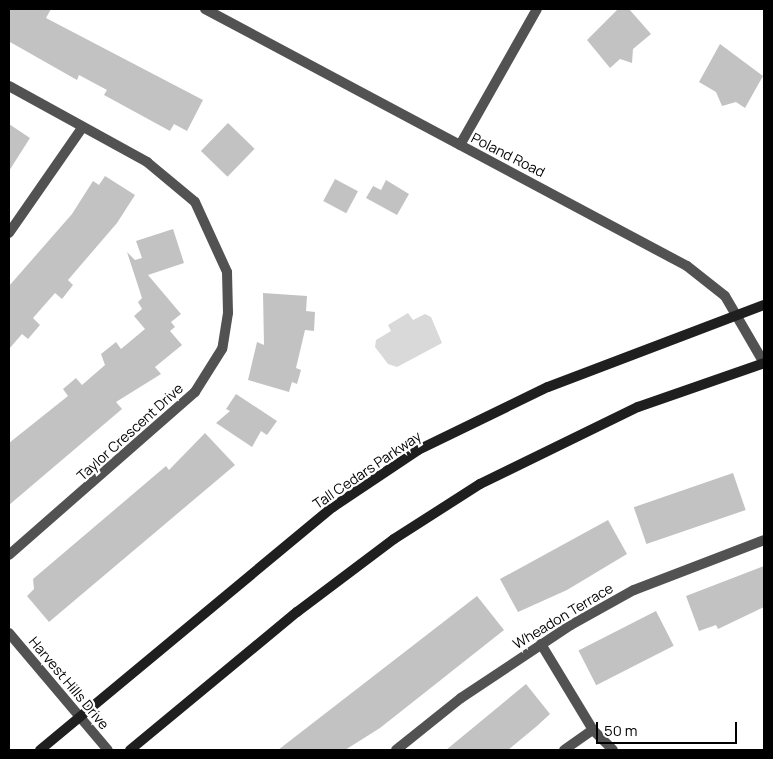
<!DOCTYPE html>
<html>
<head>
<meta charset="utf-8">
<style>
  body { margin:0 }
  #map { position:relative; width:773px; height:759px; overflow:hidden; background:#fff; font-family:Manrope,sans-serif }
  div>[style] { position:absolute }
  .green>* { inset:0; background:#d9d9d9 }
  .building>* { inset:0; background:#c2c2c2; transform-origin:0 0 }
  .minor>* { height:10px; margin:-5px; padding:0 5px; transform-origin:5px; border-radius:5px; background:#525252 }
  .tertiary>* { height:10px; margin:-5px; padding:0 5px; transform-origin:5px; border-radius:5px; background:#525252 }
  .secondary>* { height:10px; margin:-5px; padding:0 5px; transform-origin:5px; border-radius:5px; background:#1f1f1f }
  span { translate:-50% -50%; white-space:nowrap; text-align:center; line-height:1.15; -webkit-text-stroke:4.5px #fff; paint-order:stroke }
  .street-label { font-size:14px; color:#000 }
  .frame { position:absolute; inset:0; border:10px solid #000; pointer-events:none }
  .scale { position:absolute; left:596px; top:722px; width:141px; height:22px; box-sizing:border-box; border:2px solid #000; border-top:0; padding-left:6px; font-size:15px; line-height:18px; white-space:nowrap; color:#000; -webkit-text-stroke:4px #fff; paint-order:stroke }
</style>
</head>
<body>
<div id="map">
  <div class="green">
    <div style="clip-path:polygon(408px 313px,413px 320px,425px 314px,431px 317px,442px 343px,397px 367px,388px 364px,375px 347px,376px 340px,391px 331px,388px 325px)"></div>
  </div>
  <div class="building">
    <div style="clip-path:polygon(9px 9px,51px 9px,46px 18px,203px 100px,187px 131px,174px 124px,170px 131px,104px 95px,107px 90px,79px 75px,77px 80px,10px 42px)"></div>
    <div style="clip-path:polygon(618px 9px,629px 9px,651px 34px,633px 49px,632px 63px,620px 59px,610px 68px,587px 40px)"></div>
    <div style="clip-path:polygon(720px 44px,763px 76px,745px 108px,736px 102px,722px 106px,716px 92px,699px 82px)"></div>
    <div style="left:228px;top:123px;width:37px;height:39px;rotate:44deg"></div>
    <div style="clip-path:polygon(9px 124px,30px 138px,9px 171px)"></div>
    <div style="clip-path:polygon(105px 176px,135px 195px,117px 223px,68px 280px,73px 285px,62px 299px,55px 293px,33px 318px,40px 325px,28px 339px,22px 334px,9px 349px,9px 286px,72px 214px,93px 181px,99px 185px)"></div>
    <div style="left:335px;top:179px;width:26px;height:25px;rotate:28deg"></div>
    <div style="clip-path:polygon(386px 180px,409px 194px,397px 215px,366px 198px,373px 186px,381px 190px)"></div>
    <div style="clip-path:polygon(173px 229px,184px 263px,148px 275px,181px 314px,171px 322px,175px 327px,170px 331px,182px 345px,155px 367px,161px 374px,116px 402px,122px 409px,9px 505px,9px 443px,68px 396px,63px 389px,76px 378px,82px 385px,105px 365px,101px 354px,116px 342px,121px 349px,145px 329px,134px 316px,142px 309px,138px 302px,142px 298px,127px 252px,135px 260px,142px 258px,136px 241px)"></div>
    <div style="clip-path:polygon(263px 293px,307px 296px,306px 311px,315px 312px,314px 331px,305px 330px,296px 368px,301px 370px,297px 384px,292px 382px,289px 392px,248px 380px,257px 342px,264px 345px)"></div>
    <div style="clip-path:polygon(236px 394px,277px 421px,267px 435px,261px 431px,252px 447px,216px 423px,230px 411px,226px 409px)"></div>
    <div style="clip-path:polygon(205px 433px,235px 465px,49px 622px,27px 596px,34px 589px,33px 579px,166px 466px,169px 470px)"></div>
    <div style="left:733px;top:473px;width:39px;height:105px;rotate:71deg"></div>
    <div style="clip-path:polygon(608px 520px,627px 554px,567px 590px,518px 612px,500px 579px)"></div>
    <div style="clip-path:polygon(764px 566px,764px 607px,718px 629px,716px 625px,699px 631px,686px 596px)"></div>
    <div style="clip-path:polygon(477px 596px,504px 630px,380px 728px,345px 750px,278px 750px)"></div>
    <div style="left:656px;top:611px;width:39px;height:87px;rotate:63deg"></div>
    <div style="clip-path:polygon(526px 684px,550px 714px,537px 726px,508px 750px,446px 750px)"></div>
  </div>
  <div class="minor">
    <div style="left:9px;top:86px;width:158px;rotate:28.8deg"></div>
    <div style="left:147px;top:162px;width:62px;rotate:39.8deg"></div>
    <div style="left:195px;top:202px;width:77px;rotate:65.4deg"></div>
    <div style="left:227px;top:272px;width:41px;rotate:88.6deg"></div>
    <div style="left:228px;top:313px;width:36px;rotate:99deg"></div>
    <div style="left:222px;top:349px;width:51px;rotate:122.1deg"></div>
    <div style="left:195px;top:392px;width:247px;rotate:138.8deg"></div>
    <div style="left:460px;top:145px;width:156px;rotate:-60.5deg"></div>
    <div style="left:9px;top:233px;width:128px;rotate:-55.2deg"></div>
    <div style="left:9px;top:633px;width:153px;rotate:49.8deg"></div>
    <div style="left:541px;top:644px;width:100px;rotate:58.8deg"></div>
    <div style="left:593px;top:730px;width:28px;rotate:45deg"></div>
    <div style="left:396px;top:750px;width:83px;rotate:-38.7deg"></div>
    <div style="left:461px;top:698px;width:132px;rotate:-33.6deg"></div>
    <div style="left:571px;top:625px;width:72px;rotate:-29.1deg"></div>
    <div style="left:634px;top:590px;width:139px;rotate:-21deg"></div>
    <div style="left:564px;top:750px;width:35px;rotate:-35deg"></div>
  </div>
  <div class="tertiary">
    <div style="left:205px;top:9px;width:546px;rotate:28.07deg"></div>
    <div style="left:687px;top:266px;width:48px;rotate:38.3deg"></div>
    <div style="left:725px;top:296px;width:78px;rotate:59.8deg"></div>
  </div>
  <div class="secondary">
    <div style="left:40px;top:750px;width:381px;rotate:-39.7deg"></div>
    <div style="left:333px;top:507px;width:102px;rotate:-33.8deg"></div>
    <div style="left:418px;top:450px;width:144px;rotate:-25.9deg"></div>
    <div style="left:548px;top:387px;width:231px;rotate:-20.8deg"></div>
    <div style="left:130px;top:750px;width:217px;rotate:-39.6deg"></div>
    <div style="left:297px;top:612px;width:121px;rotate:-37deg"></div>
    <div style="left:394px;top:539px;width:102px;rotate:-32.6deg"></div>
    <div style="left:480px;top:484px;width:176px;rotate:-26deg"></div>
    <div style="left:638px;top:407px;width:133px;rotate:-19.2deg"></div>
  </div>
  <div class="street-label">
    <span style="left:508px;top:155px;rotate:27deg">Poland Road</span>
    <span style="left:130px;top:432px;rotate:-42deg">Taylor Crescent Drive</span>
    <span style="left:367px;top:470px;rotate:-34deg">Tall Cedars Parkway</span>
    <span style="left:563px;top:616px;rotate:-31deg">Wheadon Terrace</span>
    <span style="left:69px;top:683px;rotate:50deg">Harvest Hills Drive</span>
  </div>
  <div class="frame"></div>
  <div class="scale">50 m</div>
</div>
</body>
</html>
